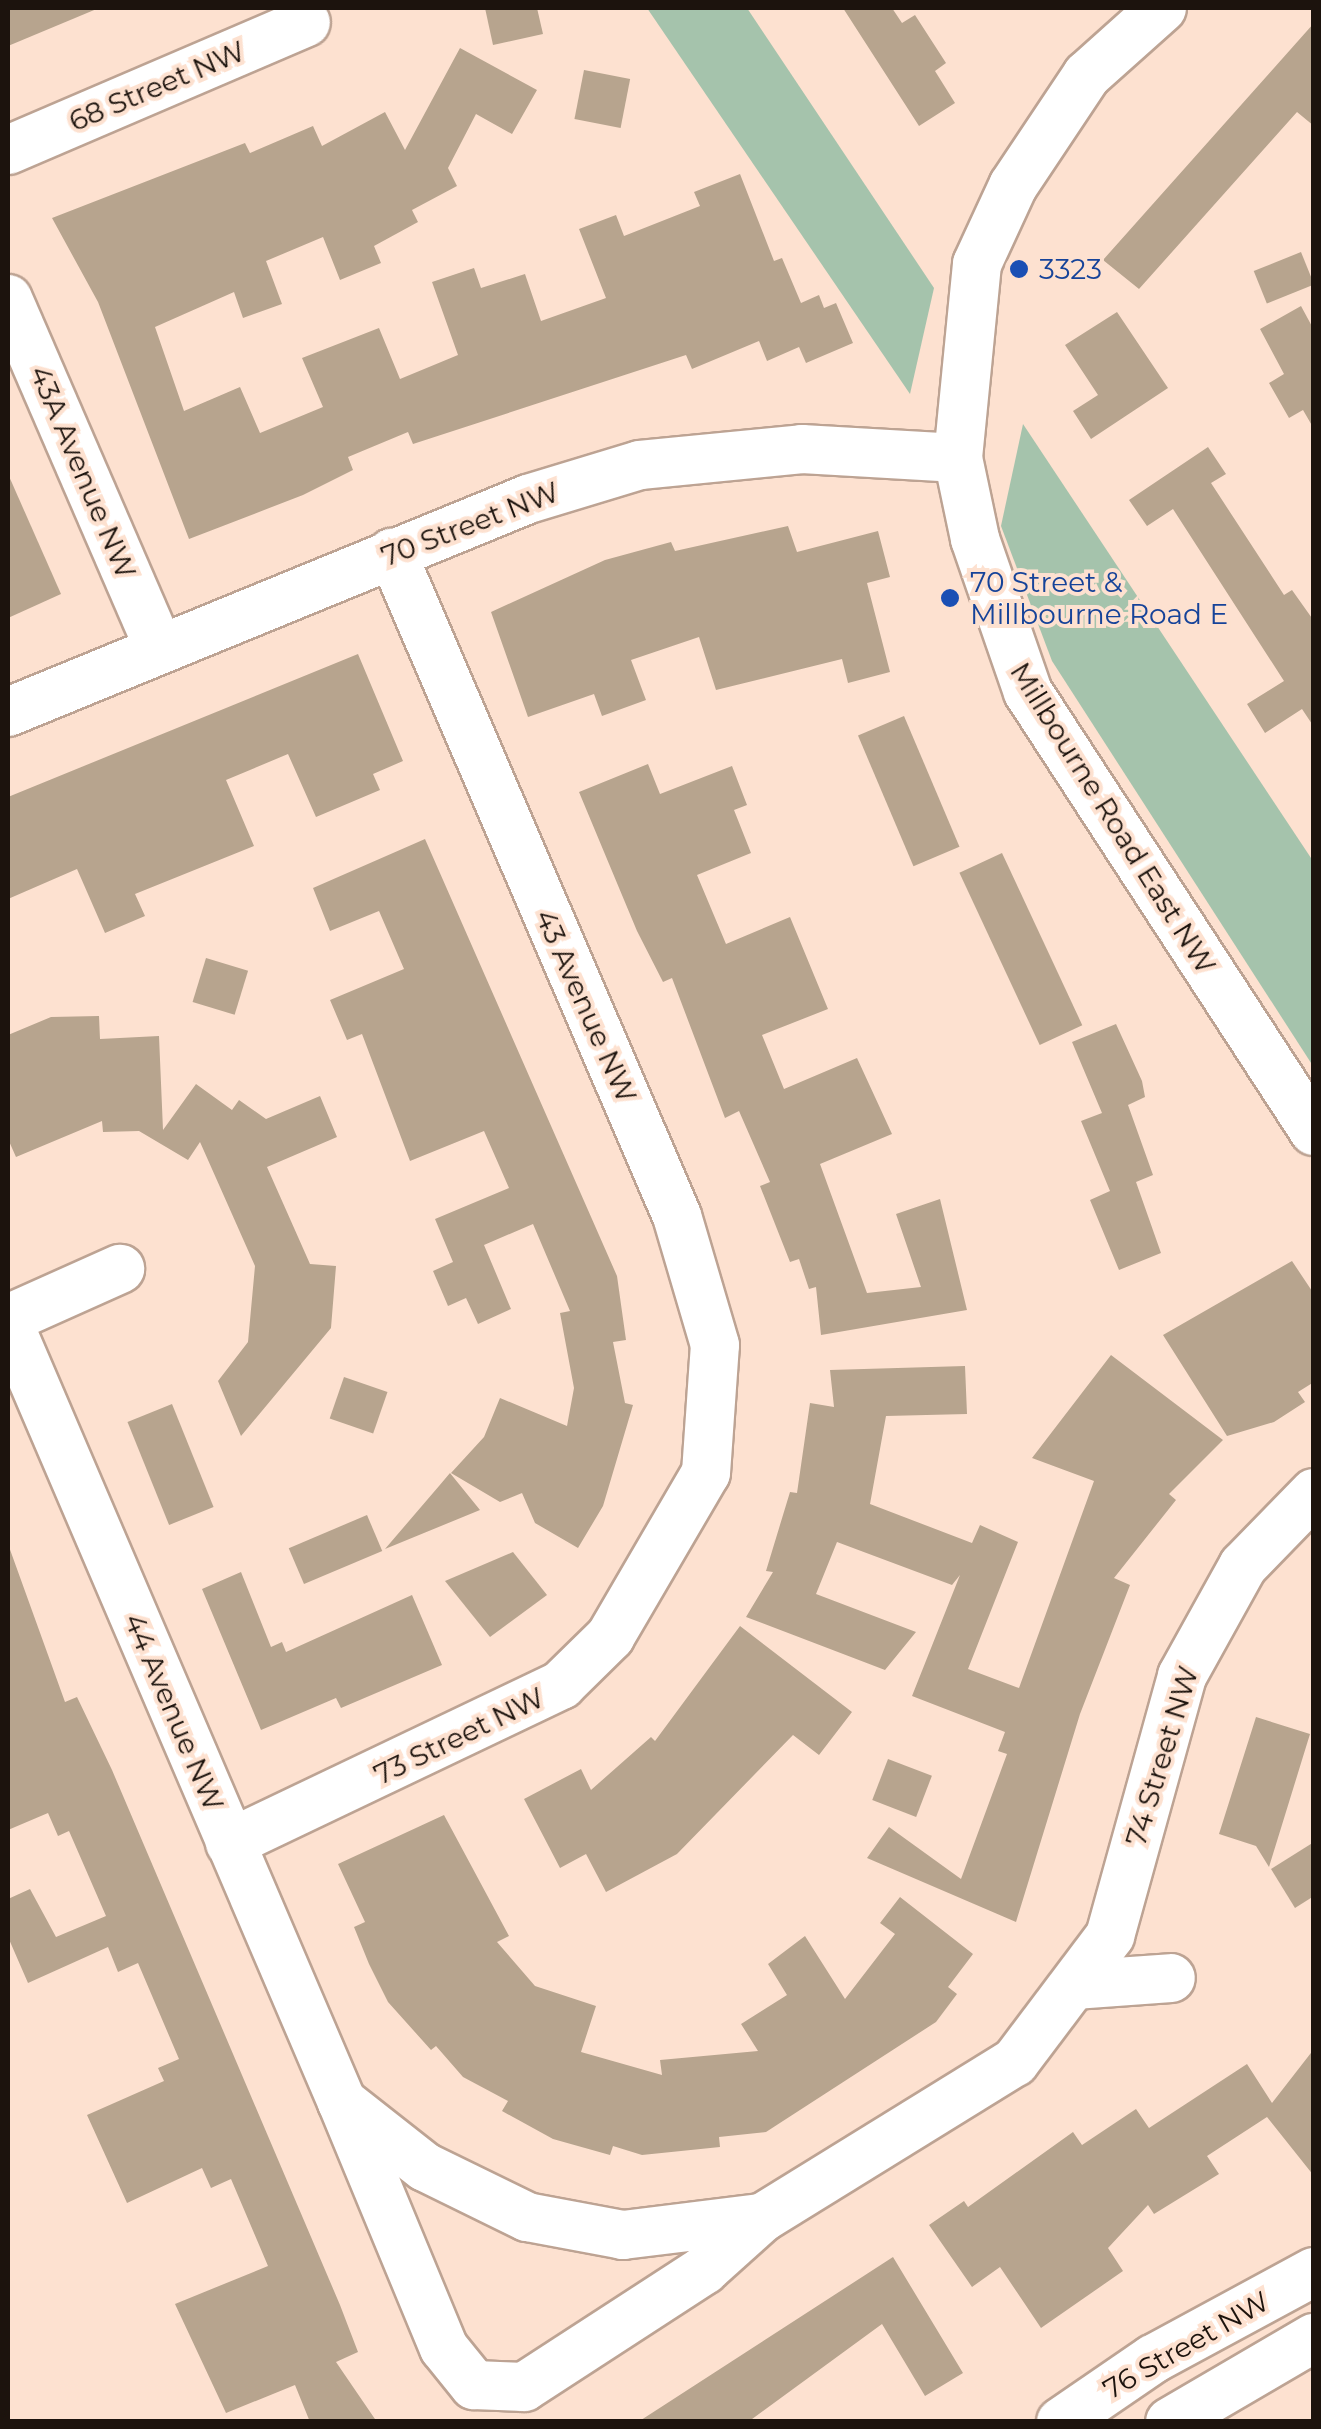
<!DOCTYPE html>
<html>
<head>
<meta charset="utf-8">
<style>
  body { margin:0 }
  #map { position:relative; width:1321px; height:2429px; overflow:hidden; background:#fde1d0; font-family:Montserrat,sans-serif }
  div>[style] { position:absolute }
  .green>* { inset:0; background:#a5c3ac }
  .building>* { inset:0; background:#b7a48e; transform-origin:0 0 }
  .roads { filter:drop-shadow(2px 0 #bda393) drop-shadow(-2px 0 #bda393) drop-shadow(0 2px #bda393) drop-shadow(0 -2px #bda393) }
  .minor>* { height:48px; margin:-24px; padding:0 24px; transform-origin:24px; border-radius:24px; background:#fff }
  .dots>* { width:28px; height:28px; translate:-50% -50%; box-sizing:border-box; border:5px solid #fde1d0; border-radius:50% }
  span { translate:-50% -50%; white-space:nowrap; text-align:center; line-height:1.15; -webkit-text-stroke:8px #fde1d0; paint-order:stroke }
  .street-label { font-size:28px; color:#1c130d }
  .transit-label { font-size:28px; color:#164399 }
  .left { translate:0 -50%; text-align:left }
  .frame { position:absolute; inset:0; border:10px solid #1c130d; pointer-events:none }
</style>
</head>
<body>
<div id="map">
  <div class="green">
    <div style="clip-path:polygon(647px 8px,747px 8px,934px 288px,910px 394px)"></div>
    <div style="clip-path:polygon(1023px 424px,1313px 861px,1313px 1066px,1052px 661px,1001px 526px)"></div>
  </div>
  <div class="building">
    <div style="clip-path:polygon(8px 8px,99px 8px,8px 46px)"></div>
    <div style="clip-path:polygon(485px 8px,537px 8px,543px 34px,493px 45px)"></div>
    <div style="clip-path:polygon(843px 8px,892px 8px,902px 23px,915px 15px,946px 63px,935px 71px,955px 103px,919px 126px)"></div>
    <div style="clip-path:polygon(1314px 23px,1314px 126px,1297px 112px,1139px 289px,1103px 260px)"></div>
    <div style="clip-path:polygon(460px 48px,537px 90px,512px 134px,476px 114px,448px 168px,457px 186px,412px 210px,418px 222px,374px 246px,381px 263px,340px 280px,323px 237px,266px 261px,282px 304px,243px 318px,234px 292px,155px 327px,184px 411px,240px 387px,260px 433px,323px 407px,302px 358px,379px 328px,400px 379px,458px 355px,432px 282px,474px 268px,481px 288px,525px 274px,541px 321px,606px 298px,579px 229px,616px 215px,624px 236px,700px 206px,694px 192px,740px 174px,774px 261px,782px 258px,801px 303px,819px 295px,824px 308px,836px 303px,853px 343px,806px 363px,799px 347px,767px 361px,759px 341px,692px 369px,686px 355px,413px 444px,408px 432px,348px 457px,353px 470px,303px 495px,189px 539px,98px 302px,52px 218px,245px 143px,250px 153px,313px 126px,322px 146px,385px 112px,405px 150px)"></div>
    <div style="left:584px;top:70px;width:47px;height:50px;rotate:11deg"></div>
    <div style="left:1301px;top:252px;width:35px;height:51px;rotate:68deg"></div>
    <div style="clip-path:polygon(1301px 306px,1314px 330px,1314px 429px,1303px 410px,1289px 418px,1269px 383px,1284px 374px,1260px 329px)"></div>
    <div style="clip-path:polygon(1117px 312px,1168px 388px,1091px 439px,1073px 411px,1098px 395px,1065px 345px)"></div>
    <div style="clip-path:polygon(1208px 447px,1226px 474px,1211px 483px,1284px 595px,1292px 590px,1314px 621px,1314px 727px,1302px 709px,1265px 733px,1247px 704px,1284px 681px,1173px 509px,1147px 526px,1129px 500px)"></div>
    <div style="clip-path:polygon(8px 474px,61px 594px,8px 618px)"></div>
    <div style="clip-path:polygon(788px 526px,797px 552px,878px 531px,890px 577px,867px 583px,890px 672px,848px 683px,842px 659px,716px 690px,699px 637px,631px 660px,646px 700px,602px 716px,594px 694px,528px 717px,491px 612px,605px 560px,671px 542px,675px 551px)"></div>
    <div style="clip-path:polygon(358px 654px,403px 761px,373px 774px,380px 790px,316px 817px,288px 754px,226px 780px,254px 846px,135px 894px,145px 916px,105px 933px,77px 869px,8px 899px,8px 797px)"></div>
    <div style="left:904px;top:716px;width:142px;height:50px;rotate:67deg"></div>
    <div style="clip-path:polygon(648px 764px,660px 794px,732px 766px,747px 805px,734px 810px,751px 853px,697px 875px,726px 944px,790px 917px,828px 1009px,762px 1035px,784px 1089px,857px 1058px,892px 1134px,820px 1164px,867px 1293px,921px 1287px,896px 1214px,940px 1199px,967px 1310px,821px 1335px,816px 1287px,809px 1289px,799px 1259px,790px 1262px,760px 1186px,770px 1182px,739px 1111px,725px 1118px,672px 978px,663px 982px,637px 931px,579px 792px)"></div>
    <div style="clip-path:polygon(425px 839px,617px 1276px,626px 1340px,613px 1342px,625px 1403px,633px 1405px,603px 1506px,578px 1548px,535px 1523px,522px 1493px,500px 1502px,451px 1473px,484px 1437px,500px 1398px,567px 1426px,574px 1388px,560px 1313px,570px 1311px,533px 1224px,484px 1245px,511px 1309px,478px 1324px,466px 1298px,448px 1306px,433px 1271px,453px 1262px,435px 1219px,509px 1188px,484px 1131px,410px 1161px,362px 1034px,347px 1040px,330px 1000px,404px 969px,379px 911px,330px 931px,313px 888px)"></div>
    <div style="left:1002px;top:853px;width:190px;height:47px;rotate:65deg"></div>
    <div style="left:206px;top:958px;width:44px;height:46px;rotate:17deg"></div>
    <div style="clip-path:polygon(99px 1016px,100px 1039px,159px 1036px,163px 1130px,196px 1084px,232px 1110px,239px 1100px,266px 1119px,320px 1096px,337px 1137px,267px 1167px,310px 1264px,336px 1266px,331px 1328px,241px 1436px,218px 1381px,248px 1342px,255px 1266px,200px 1142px,188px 1160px,139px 1131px,103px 1132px,102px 1121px,16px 1157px,8px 1139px,8px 1035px,51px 1017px)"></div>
    <div style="clip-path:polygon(1116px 1024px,1142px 1081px,1145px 1097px,1128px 1105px,1153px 1175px,1136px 1182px,1161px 1253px,1119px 1270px,1090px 1200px,1110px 1191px,1081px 1121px,1102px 1113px,1072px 1042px)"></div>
    <div style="clip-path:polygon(1292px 1261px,1314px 1294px,1314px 1382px,1298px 1392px,1305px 1402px,1274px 1422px,1227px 1436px,1163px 1335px)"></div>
    <div style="clip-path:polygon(1111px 1355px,1223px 1440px,1169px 1494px,1176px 1500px,1114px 1578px,1130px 1585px,1080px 1714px,1016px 1922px,867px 1858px,889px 1827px,961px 1879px,1007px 1754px,998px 1751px,1005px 1732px,912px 1696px,960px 1575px,952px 1585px,837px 1542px,816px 1594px,916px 1632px,885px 1670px,746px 1617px,773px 1572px,766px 1571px,790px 1492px,797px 1493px,810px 1403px,834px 1407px,830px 1370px,965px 1366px,967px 1414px,886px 1416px,870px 1504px,972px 1543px,980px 1525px,1018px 1542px,968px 1669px,1019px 1688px,1094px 1481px,1032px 1458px)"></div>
    <div style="left:344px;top:1377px;width:46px;height:44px;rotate:19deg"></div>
    <div style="left:172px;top:1404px;width:111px;height:48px;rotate:68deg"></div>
    <div style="clip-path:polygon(450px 1473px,480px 1510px,385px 1549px,439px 1486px)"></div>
    <div style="left:367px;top:1515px;width:39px;height:85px;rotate:67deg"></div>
    <div style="clip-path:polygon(8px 1544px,65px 1702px,77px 1697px,112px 1770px,340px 2305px,358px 2352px,336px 2362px,377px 2422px,310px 2422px,295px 2385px,226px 2413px,175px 2304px,268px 2266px,231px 2179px,211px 2188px,202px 2168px,127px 2203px,87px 2115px,164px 2081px,158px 2068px,179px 2059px,138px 1963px,118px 1972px,108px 1947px,28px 1983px,8px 1937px,8px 1899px,30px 1889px,56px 1937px,106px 1916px,69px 1831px,58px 1836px,48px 1813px,8px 1830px)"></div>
    <div style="clip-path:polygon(513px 1552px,547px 1595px,490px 1637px,445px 1581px)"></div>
    <div style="clip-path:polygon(241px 1572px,271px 1647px,282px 1642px,286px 1652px,412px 1595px,442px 1665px,341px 1708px,336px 1698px,261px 1730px,202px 1589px)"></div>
    <div style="clip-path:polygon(740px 1626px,852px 1712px,819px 1755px,793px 1735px,677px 1854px,606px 1892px,586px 1854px,560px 1868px,524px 1799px,581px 1769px,591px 1790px,651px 1737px,655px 1741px)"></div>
    <div style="clip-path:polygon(1256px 1717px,1310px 1734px,1269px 1867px,1256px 1846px,1219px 1834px)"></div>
    <div style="left:888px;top:1759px;width:47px;height:44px;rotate:21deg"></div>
    <div style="clip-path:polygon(444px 1815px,509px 1936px,497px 1942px,535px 1986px,596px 2006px,581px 2052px,662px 2075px,660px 2060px,758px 2051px,741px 2024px,787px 1995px,768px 1964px,805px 1936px,845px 1999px,895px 1934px,880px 1923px,900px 1897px,973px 1954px,948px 1987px,957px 1994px,936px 2022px,766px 2132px,719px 2137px,720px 2147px,642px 2155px,613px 2146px,610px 2155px,553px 2139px,502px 2111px,508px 2101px,463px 2077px,436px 2046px,431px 2050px,388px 2002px,369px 1964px,354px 1927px,365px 1922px,338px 1864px)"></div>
    <div style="clip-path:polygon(1314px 1842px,1314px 1896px,1295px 1908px,1271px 1869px)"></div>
    <div style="clip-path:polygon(1314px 2049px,1314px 2176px,1267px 2117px,1207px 2156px,1219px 2174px,1154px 2214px,1148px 2205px,1108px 2248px,1123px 2271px,1041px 2328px,1000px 2267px,972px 2287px,929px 2225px,964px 2201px,968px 2207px,1073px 2132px,1082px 2145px,1136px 2109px,1149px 2128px,1247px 2064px,1272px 2103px)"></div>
    <div style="clip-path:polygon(893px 2257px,963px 2373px,925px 2396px,882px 2324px,748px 2422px,638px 2422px)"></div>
  </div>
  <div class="roads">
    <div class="minor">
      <div style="left:1162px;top:8px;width:101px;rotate:138.2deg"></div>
      <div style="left:1087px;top:75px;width:133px;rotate:123.7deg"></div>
      <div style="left:1013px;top:186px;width:86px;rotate:114.8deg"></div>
      <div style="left:977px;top:264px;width:195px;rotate:95.6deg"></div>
      <div style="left:958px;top:458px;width:83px;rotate:78.1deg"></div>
      <div style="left:975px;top:539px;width:162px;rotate:70.9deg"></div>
      <div style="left:1028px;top:692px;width:524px;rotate:56.92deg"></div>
      <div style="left:8px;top:150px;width:324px;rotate:-23.2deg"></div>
      <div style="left:8px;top:299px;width:378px;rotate:66.6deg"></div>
      <div style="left:8px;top:712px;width:562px;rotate:-22.27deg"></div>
      <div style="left:528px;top:499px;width:117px;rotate:-16.9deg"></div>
      <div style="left:640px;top:465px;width:163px;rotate:-5.6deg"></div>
      <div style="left:802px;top:449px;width:156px;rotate:3.3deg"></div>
      <div style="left:8px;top:1319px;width:123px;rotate:-24.1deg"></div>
      <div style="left:8px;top:1322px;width:849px;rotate:66.82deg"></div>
      <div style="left:342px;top:2102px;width:105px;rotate:38.1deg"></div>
      <div style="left:425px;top:2167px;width:114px;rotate:26.1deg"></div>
      <div style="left:527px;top:2217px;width:98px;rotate:10.6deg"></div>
      <div style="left:623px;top:2235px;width:140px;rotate:-7deg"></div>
      <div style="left:762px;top:2218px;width:297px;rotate:-31.7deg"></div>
      <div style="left:1015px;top:2062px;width:158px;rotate:-53deg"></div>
      <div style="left:1110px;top:1936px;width:270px;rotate:-74.5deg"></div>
      <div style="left:1182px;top:1676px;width:126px;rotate:-61deg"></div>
      <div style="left:1243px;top:1566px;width:102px;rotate:-45.8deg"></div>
      <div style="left:230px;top:1843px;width:367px;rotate:-25.5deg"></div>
      <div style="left:561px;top:1685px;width:69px;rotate:-44.4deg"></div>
      <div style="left:610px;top:1637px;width:190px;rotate:-59.7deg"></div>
      <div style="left:706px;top:1473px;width:128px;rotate:-86deg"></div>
      <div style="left:715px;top:1345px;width:134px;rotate:-106.4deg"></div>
      <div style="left:677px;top:1216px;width:722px;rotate:-113.26deg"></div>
      <div style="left:1074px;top:1985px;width:97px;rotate:-4.1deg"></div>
      <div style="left:342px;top:2102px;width:266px;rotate:67.5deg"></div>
      <div style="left:444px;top:2348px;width:48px;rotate:51deg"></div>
      <div style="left:474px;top:2385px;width:50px;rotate:2.3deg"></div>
      <div style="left:524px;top:2387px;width:215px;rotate:-33deg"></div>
      <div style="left:704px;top:2270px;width:78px;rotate:-41.9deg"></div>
      <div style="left:1061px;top:2422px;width:112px;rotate:-34.4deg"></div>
      <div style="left:1153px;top:2359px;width:183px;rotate:-28.4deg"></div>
      <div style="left:1170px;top:2422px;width:167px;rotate:-30.3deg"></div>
    </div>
  </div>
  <div class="dots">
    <div style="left:1019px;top:269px;background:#1a4fb4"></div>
    <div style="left:950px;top:598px;background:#1a4fb4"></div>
  </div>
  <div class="street-label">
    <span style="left:157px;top:86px;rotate:-23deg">68 Street NW</span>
    <span style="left:83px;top:472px;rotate:67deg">43A Avenue NW</span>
    <span style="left:470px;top:524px;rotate:-21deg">70 Street NW</span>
    <span style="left:1113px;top:818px;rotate:58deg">Millbourne Road East NW</span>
    <span style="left:586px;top:1006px;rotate:66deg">43 Avenue NW</span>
    <span style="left:174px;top:1712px;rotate:67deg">44 Avenue NW</span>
    <span style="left:459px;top:1736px;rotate:-26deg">73 Street NW</span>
    <span style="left:1162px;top:1756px;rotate:-73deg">74 Street NW</span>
    <span style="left:1186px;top:2345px;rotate:-30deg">76 Street NW</span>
  </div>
  <div class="transit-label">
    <span class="left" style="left:1039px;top:269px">3323</span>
    <span class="left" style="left:970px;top:598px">70 Street &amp;<br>Millbourne Road E</span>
  </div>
  <div class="frame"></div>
</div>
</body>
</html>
